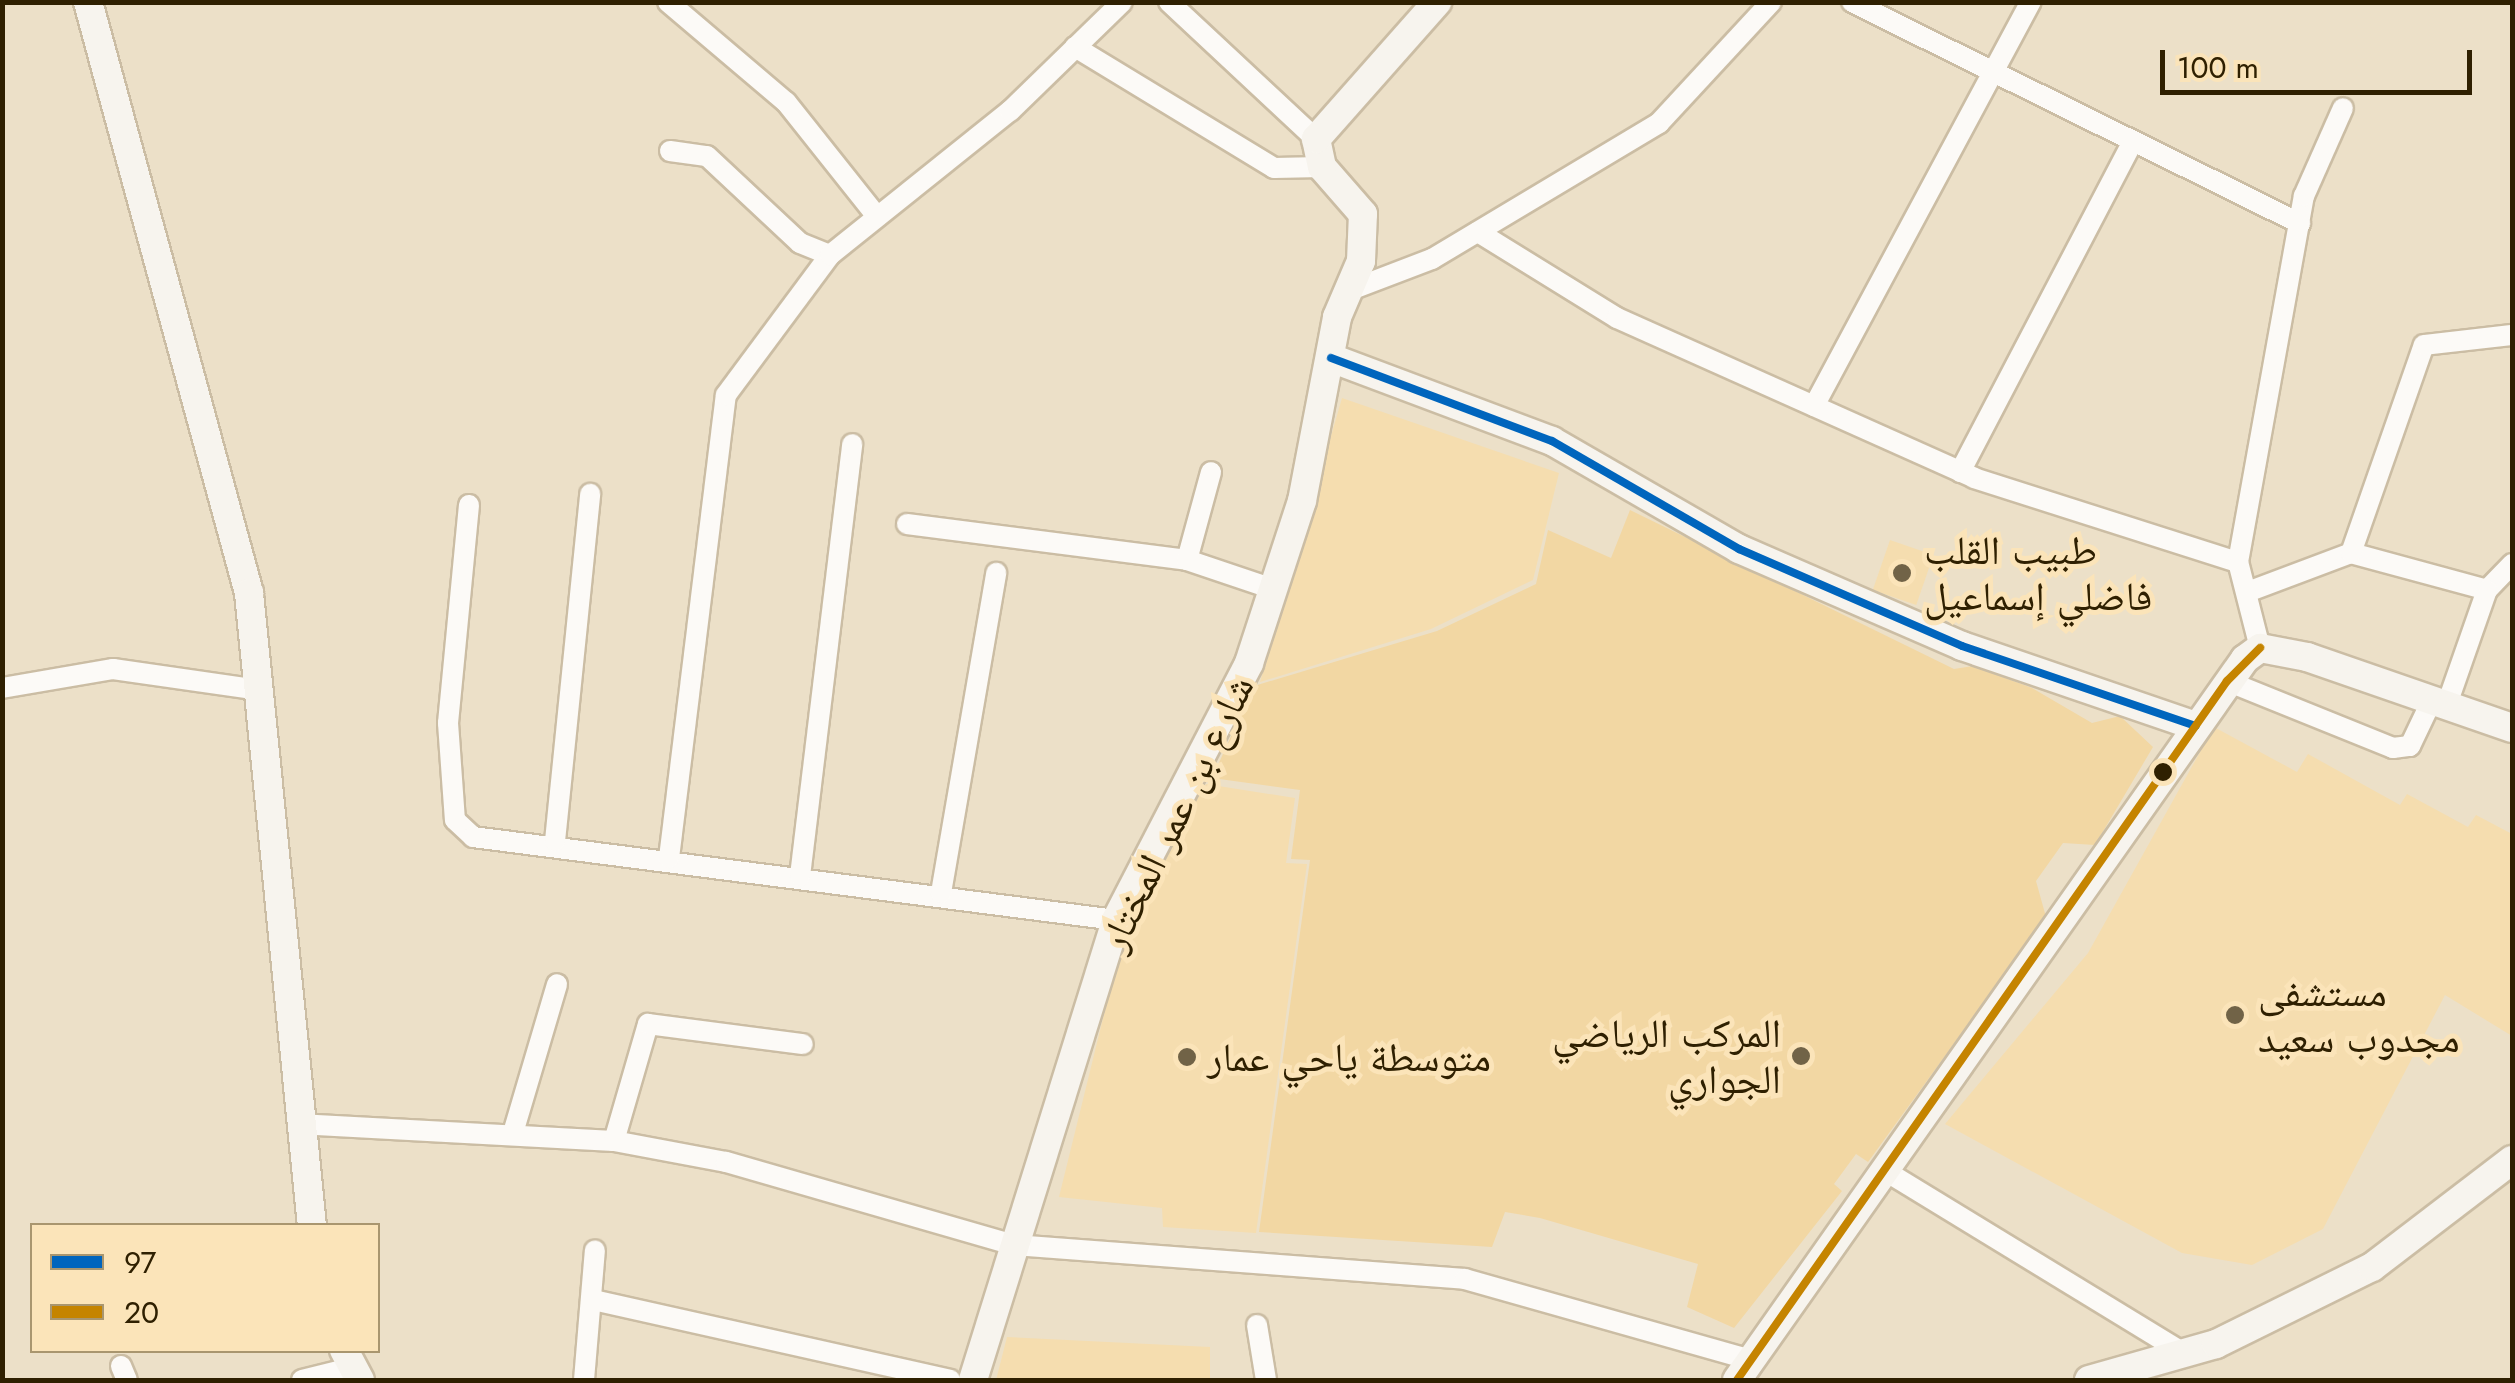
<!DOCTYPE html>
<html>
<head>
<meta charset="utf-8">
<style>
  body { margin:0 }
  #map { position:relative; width:2515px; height:1383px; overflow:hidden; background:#ece0c8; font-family:Jost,"Noto Naskh Arabic",sans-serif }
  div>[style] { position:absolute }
  .built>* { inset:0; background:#f5ddaf; transform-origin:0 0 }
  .green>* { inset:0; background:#f2d7a3 }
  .roads { filter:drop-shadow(2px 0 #cbbda4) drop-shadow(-2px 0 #cbbda4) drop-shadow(0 2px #cbbda4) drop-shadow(0 -2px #cbbda4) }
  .street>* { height:20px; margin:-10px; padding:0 10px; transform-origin:10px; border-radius:10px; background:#fcfaf7 }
  .secondary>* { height:28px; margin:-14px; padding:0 14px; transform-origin:14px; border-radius:14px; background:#f7f4ee }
  .bus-1>* { height:8px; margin:-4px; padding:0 4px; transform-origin:4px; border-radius:4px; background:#0065bd }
  .bus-2>* { height:8px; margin:-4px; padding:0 4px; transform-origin:4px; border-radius:4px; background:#c58400 }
  .dots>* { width:28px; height:28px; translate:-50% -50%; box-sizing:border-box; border:5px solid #fbe4b9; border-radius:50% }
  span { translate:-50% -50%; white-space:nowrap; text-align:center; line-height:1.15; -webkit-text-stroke:10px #fbe4b9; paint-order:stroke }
  .poi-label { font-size:40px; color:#2f2001 }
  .left { translate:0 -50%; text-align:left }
  .right { translate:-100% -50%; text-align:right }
  .street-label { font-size:40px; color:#2f2001 }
  .frame { position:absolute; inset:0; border:5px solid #2f2001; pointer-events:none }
  .legend { position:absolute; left:30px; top:1223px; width:350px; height:130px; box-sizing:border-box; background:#fbe4b9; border:2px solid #a9966f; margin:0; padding:12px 18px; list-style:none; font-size:30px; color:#2f2001 }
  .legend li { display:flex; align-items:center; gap:20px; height:50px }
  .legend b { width:50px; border:2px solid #a9966f }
  .scale { position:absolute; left:2160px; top:50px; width:312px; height:45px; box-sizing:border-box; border:5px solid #2f2001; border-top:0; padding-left:12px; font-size:30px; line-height:35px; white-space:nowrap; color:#2f2001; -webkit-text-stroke:8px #fbe4b9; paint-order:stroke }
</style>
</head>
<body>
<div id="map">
  <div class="built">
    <div style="clip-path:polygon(1342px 398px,1559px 473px,1533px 580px,1431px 629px,1260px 682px)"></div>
    <div style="left:1890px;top:540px;width:46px;height:53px;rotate:19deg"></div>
    <div style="clip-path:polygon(2214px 727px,2297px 772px,2308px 754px,2400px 805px,2407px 794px,2468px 827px,2476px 815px,2512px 834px,2512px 1036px,2445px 995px,2323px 1229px,2252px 1265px,2182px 1253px,1945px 1124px,2088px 953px)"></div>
    <div style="clip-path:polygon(1206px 784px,1295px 798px,1286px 863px,1307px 864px,1256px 1233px,1163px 1227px,1162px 1208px,1059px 1197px,1128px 917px)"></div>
    <div style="clip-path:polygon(1007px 1337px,1210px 1347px,1210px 1380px,996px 1380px)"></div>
  </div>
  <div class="green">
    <div style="clip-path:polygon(1630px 510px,1954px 669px,1973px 666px,2032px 688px,2092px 723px,2120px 716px,2153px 747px,2095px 845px,2063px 843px,2036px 881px,2046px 917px,1868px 1162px,1856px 1154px,1834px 1184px,1842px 1191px,1734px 1328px,1687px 1307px,1698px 1264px,1540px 1218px,1505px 1212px,1492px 1247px,1259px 1232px,1310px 860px,1291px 859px,1300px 790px,1212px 778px,1254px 686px,1437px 631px,1536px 584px,1548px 530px,1611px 558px)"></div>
  </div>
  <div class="roads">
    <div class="street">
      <div style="left:668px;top:2px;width:155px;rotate:40.3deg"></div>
      <div style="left:786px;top:102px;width:144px;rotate:51.5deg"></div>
      <div style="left:1169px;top:2px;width:201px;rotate:43deg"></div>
      <div style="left:1852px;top:2px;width:500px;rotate:26.3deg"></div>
      <div style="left:1075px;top:47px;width:233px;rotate:31.3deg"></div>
      <div style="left:1274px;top:168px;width:48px;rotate:-1.2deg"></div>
      <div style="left:670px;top:151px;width:37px;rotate:8deg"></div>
      <div style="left:707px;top:156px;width:127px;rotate:43.1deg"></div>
      <div style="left:800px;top:243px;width:32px;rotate:22deg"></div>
      <div style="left:1478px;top:232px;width:163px;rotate:31.7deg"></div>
      <div style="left:1617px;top:318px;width:391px;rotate:24.1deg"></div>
      <div style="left:1974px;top:478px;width:277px;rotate:17.7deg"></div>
      <div style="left:1348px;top:291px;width:90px;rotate:-20.9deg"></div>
      <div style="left:1432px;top:259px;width:265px;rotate:-30.9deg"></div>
      <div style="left:1659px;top:123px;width:165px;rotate:-47.2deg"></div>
      <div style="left:1814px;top:406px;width:459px;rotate:-61.8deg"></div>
      <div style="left:1960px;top:472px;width:367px;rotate:-62.4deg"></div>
      <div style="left:469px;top:505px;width:219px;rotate:95.5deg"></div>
      <div style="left:448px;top:723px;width:97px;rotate:85.9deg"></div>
      <div style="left:455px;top:820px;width:25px;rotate:43deg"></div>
      <div style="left:473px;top:837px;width:648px;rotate:7.36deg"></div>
      <div style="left:907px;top:524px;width:282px;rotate:7.3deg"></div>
      <div style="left:1187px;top:560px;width:94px;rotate:18.6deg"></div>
      <div style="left:2351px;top:553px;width:141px;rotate:15.2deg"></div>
      <div style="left:2487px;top:590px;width:36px;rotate:-46deg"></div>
      <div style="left:1187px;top:560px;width:91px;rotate:-74.7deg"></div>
      <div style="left:2250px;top:591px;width:108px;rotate:-20.6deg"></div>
      <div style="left:2351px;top:553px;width:220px;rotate:-70.7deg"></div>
      <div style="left:2424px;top:345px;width:89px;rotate:-6.5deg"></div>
      <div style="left:2260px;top:648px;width:89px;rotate:-104.3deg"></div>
      <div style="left:2238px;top:562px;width:372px;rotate:-79.8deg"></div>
      <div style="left:2304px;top:196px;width:96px;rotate:-66.1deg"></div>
      <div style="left:2227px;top:681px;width:179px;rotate:22deg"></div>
      <div style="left:2393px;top:748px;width:17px;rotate:-7deg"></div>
      <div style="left:2410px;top:746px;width:49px;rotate:-64.5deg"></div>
      <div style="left:2px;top:688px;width:113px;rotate:-9.7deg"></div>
      <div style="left:113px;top:669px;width:147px;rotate:8.2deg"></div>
      <div style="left:2446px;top:707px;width:124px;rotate:-70.7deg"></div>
      <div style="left:555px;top:841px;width:349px;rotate:-84.2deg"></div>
      <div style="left:669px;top:858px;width:466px;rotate:-83deg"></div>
      <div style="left:726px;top:395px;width:174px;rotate:-53.4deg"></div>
      <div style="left:830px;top:255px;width:231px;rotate:-38.7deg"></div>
      <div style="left:1010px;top:111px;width:156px;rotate:-44.2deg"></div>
      <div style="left:800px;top:876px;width:435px;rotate:-83.1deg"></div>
      <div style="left:941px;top:893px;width:325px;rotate:-80.2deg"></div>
      <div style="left:298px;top:1124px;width:316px;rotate:3.1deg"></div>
      <div style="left:614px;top:1141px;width:114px;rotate:10.6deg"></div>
      <div style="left:726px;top:1162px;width:300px;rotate:16.1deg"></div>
      <div style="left:1014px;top:1245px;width:452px;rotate:4.3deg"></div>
      <div style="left:1465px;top:1279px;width:297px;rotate:15.8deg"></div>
      <div style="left:513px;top:1133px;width:155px;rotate:-73.5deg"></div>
      <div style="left:614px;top:1141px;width:122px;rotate:-73.8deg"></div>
      <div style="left:648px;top:1024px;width:156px;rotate:7.4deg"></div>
      <div style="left:1887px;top:1172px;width:348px;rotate:31.4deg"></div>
      <div style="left:593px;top:1300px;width:366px;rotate:12.6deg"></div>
      <div style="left:1257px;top:1325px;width:56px;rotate:80.7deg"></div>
      <div style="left:121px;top:1366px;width:15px;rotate:67deg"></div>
      <div style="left:302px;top:1380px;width:49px;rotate:-14deg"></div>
      <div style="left:584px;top:1380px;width:130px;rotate:-85.2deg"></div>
    </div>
    <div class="secondary">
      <div style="left:88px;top:2px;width:613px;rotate:74.76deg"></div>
      <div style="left:249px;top:593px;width:636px;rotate:84.32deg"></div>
      <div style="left:1331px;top:358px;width:236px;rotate:20.6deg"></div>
      <div style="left:1552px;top:441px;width:216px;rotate:30deg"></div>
      <div style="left:1739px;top:549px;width:243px;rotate:23.5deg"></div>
      <div style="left:1962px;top:646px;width:247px;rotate:18.9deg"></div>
      <div style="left:344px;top:1350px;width:34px;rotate:62deg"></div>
      <div style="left:973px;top:1380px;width:482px;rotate:-72.7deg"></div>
      <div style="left:1116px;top:920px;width:289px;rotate:-62.6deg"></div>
      <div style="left:1249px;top:663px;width:170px;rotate:-71.9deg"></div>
      <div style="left:1302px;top:501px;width:187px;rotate:-79.2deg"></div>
      <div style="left:1337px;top:317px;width:61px;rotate:-66.8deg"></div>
      <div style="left:1361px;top:261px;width:47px;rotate:-87.6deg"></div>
      <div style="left:1363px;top:214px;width:62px;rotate:-131.1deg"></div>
      <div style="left:1322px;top:167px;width:29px;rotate:-102deg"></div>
      <div style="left:1316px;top:139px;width:183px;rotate:-48.5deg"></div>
      <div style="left:1737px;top:1380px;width:882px;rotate:-54.83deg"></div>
      <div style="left:2245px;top:659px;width:19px;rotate:-36deg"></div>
      <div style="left:2260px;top:648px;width:48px;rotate:10.8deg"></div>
      <div style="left:2307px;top:657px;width:217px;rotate:19.1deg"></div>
      <div style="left:2089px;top:1380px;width:132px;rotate:-15.8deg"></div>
      <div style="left:2216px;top:1344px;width:174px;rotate:-26.3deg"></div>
      <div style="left:2372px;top:1267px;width:176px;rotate:-37.4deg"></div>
    </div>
  </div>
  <div class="bus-1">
    <div style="left:1331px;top:358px;width:236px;rotate:20.6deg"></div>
    <div style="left:1552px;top:441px;width:216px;rotate:30deg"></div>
    <div style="left:1739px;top:549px;width:243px;rotate:23.5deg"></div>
    <div style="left:1962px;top:646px;width:247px;rotate:18.9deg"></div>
  </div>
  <div class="bus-2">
    <div style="left:1737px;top:1380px;width:854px;rotate:-54.97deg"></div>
    <div style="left:2227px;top:681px;width:47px;rotate:-45deg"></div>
  </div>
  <div class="dots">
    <div style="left:1902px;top:573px;background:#716347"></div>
    <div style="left:2163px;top:772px;background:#2f2001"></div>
    <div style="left:2235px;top:1015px;background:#716347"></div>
    <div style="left:1801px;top:1056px;background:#716347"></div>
    <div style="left:1187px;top:1057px;background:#716347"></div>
  </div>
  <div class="poi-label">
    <span class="left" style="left:1924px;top:573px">طبيب القلب<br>فاضلي إسماعيل</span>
    <span class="left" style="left:2258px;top:1015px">مستشفى<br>مجدوب سعيد</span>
    <span class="right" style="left:1781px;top:1056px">المركب الرياضي<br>الجواري</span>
    <span class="left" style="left:1207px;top:1057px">متوسطة ياحي عمار</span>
  </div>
  <div class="street-label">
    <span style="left:1176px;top:813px;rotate:-64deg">شارع بن عمر المختار</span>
  </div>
  <div class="frame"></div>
  <ul class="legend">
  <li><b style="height:12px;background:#0065bd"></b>97</li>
  <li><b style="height:12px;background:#c58400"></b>20</li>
  </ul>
  <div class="scale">100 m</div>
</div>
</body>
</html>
